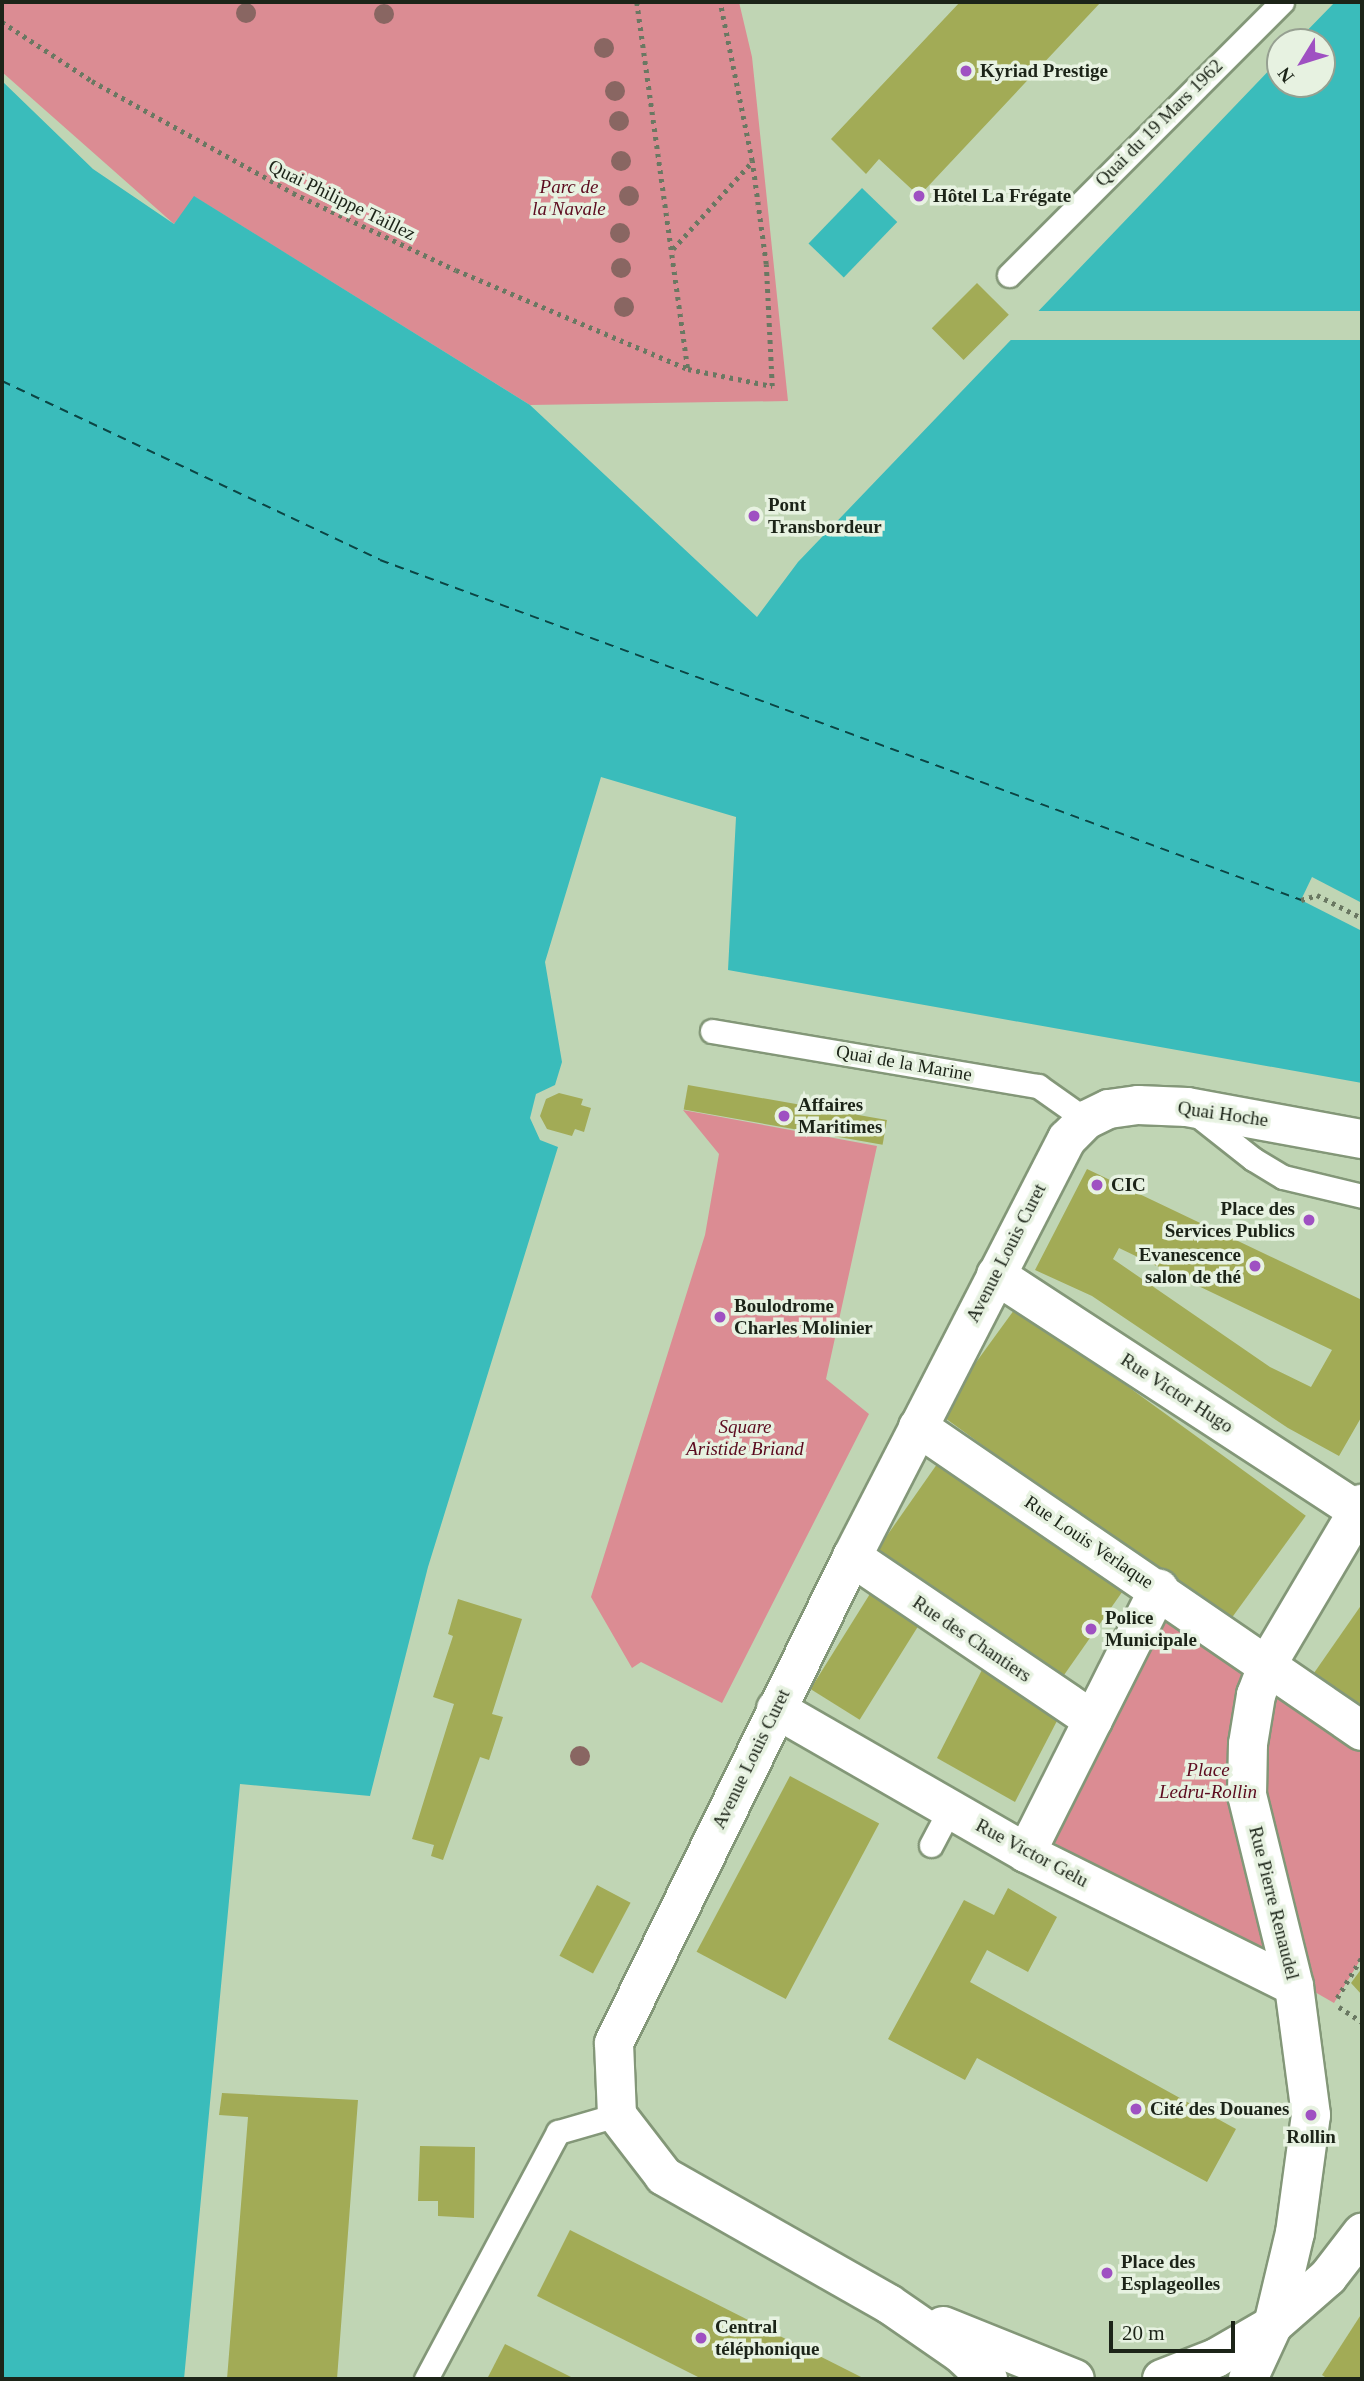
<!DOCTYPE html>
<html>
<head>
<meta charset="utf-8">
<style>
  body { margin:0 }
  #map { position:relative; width:1364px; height:2381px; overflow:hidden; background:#c0d5b4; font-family:"Times New Roman",serif }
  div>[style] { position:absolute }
  .green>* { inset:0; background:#db8c93 }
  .water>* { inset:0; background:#3abcbb; transform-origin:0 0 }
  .pier>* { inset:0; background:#c0d5b4; transform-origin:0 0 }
  .ferry>* { height:2px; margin-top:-1px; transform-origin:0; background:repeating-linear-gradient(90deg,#0b4544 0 9px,transparent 0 16px) }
  .building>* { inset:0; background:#a2ab56; transform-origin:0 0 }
  .path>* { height:4.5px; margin-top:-2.25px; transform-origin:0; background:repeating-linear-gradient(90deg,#6a7862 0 3.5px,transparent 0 8.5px) }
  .roads { filter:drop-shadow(2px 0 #839778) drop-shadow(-2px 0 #839778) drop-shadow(0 2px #839778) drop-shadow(0 -2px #839778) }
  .service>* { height:23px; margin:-11.5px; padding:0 11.5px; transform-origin:11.5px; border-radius:11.5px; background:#fff }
  .minor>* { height:38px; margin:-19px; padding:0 19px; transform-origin:19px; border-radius:19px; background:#fff }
  .secondary>* { height:38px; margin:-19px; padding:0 19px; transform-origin:19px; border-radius:19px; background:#fff }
  .trees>* { width:20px; height:20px; margin:-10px; border-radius:50%; background:#896662 }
  .dots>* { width:19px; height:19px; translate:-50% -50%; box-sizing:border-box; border:4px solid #e7f2e1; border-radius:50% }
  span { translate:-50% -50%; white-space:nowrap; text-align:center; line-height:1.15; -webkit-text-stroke:7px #e7f2e1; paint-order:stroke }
  .poi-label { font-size:19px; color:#1c2418; font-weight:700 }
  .left { translate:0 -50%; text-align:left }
  .right { translate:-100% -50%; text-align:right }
  .street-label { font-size:19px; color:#1c2418 }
  .park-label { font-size:19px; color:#5c0b1f; font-style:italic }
  .frame { position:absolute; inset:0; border:4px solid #1c2418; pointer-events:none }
  .north { position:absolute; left:1266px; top:28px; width:70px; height:70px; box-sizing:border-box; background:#e7f2e1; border:2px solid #96a091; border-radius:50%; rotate:232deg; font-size:19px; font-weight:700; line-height:28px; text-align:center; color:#1c2418 }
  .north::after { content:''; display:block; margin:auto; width:24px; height:32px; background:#9f51c2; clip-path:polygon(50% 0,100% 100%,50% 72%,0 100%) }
  .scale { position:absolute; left:1109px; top:2321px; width:126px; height:32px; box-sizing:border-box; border:4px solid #1c2418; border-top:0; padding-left:9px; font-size:21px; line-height:24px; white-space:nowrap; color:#1c2418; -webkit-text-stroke:5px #e7f2e1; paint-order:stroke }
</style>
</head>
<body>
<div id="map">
  <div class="green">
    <div style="clip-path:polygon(2px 2px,739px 2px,752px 57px,788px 401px,530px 405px,195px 197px,174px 224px,2px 72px)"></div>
    <div style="clip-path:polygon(683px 1110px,877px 1146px,826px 1379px,869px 1414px,722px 1703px,641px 1662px,632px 1668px,591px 1597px,705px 1235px,719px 1154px)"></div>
    <div style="clip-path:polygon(1159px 1589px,1362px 1731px,1362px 1957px,1334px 2003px,1037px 1833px)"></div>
  </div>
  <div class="water">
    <div style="clip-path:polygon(1335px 2px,1362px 2px,1362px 1083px,728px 970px,736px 817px,601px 777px,545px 962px,562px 1062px,555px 1085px,536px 1094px,530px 1118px,540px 1140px,558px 1147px,428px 1567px,370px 1796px,240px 1784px,184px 2379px,2px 2379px,2px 81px,93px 169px,174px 224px,194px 196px,530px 405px,757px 617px,798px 562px,1280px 59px,1280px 84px,1322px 84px,1322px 42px,1296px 42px)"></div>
    <div style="left:862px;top:188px;width:49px;height:77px;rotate:44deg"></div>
  </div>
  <div class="pier">
    <div style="left:1362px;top:311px;width:29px;height:423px;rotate:90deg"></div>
    <div style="clip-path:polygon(1312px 877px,1362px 903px,1362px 931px,1301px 900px)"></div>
  </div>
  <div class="ferry">
    <div style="left:2px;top:381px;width:418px;rotate:25.3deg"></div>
    <div style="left:380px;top:560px;width:982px;rotate:20.26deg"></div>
  </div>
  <div class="building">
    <div style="clip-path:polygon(960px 2px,1101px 2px,919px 196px,879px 159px,866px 174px,831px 139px)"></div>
    <div style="left:977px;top:283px;width:45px;height:64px;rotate:45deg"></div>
    <div style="left:688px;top:1085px;width:202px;height:25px;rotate:10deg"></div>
    <div style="clip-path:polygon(559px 1093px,583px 1099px,581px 1105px,591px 1108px,584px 1132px,575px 1129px,572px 1136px,547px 1129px,540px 1116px,546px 1099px)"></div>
    <div style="clip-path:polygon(evenodd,1087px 1169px,1362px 1300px,1362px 1416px,1339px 1456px,1288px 1428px,1092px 1296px,1035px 1270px,1087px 1169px,1119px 1248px,1332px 1350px,1311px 1387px,1270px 1367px,1113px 1259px,1119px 1248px)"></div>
    <div style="left:1017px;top:1306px;width:357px;height:133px;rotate:36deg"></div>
    <div style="left:942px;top:1457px;width:225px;height:118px;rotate:35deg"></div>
    <div style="left:873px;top:1589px;width:58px;height:118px;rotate:32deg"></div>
    <div style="clip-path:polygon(458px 1599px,522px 1619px,492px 1714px,503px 1717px,489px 1760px,480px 1757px,443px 1860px,431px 1856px,434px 1845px,412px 1839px,454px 1704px,433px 1697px,453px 1636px,448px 1634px)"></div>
    <div style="clip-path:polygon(1362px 1604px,1362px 1707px,1314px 1673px)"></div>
    <div style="clip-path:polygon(985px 1664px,1059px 1717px,1015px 1802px,937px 1758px)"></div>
    <div style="left:790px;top:1776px;width:101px;height:199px;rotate:28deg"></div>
    <div style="left:597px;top:1885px;width:38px;height:80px;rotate:28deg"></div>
    <div style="clip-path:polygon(1008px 1888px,1057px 1917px,1028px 1972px,987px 1950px,970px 1982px,1236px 2129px,1207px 2182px,977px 2058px,965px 2080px,888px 2039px,964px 1900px,994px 1915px)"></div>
    <div style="clip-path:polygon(1362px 1968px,1362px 1995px,1351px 1983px)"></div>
    <div style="clip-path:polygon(222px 2093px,358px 2100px,337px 2379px,227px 2379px,248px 2117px,219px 2115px)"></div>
    <div style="clip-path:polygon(420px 2146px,475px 2147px,474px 2218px,438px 2216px,438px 2201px,418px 2201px)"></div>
    <div style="clip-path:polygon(570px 2230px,865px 2379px,702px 2379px,537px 2296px)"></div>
    <div style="clip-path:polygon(1362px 2313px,1362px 2379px,1328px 2379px,1322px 2375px)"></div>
    <div style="clip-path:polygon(505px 2344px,575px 2379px,487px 2379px)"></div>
  </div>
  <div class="path">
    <div style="left:637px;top:2px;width:370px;rotate:82.1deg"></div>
    <div style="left:2px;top:22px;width:108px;rotate:33.2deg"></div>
    <div style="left:92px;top:81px;width:230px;rotate:29.1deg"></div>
    <div style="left:293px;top:193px;width:180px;rotate:25.3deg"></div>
    <div style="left:456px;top:270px;width:252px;rotate:23.1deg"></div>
    <div style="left:688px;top:369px;width:86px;rotate:11.4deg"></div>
    <div style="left:772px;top:386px;width:122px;rotate:-92.8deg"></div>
    <div style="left:766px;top:264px;width:104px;rotate:-97.7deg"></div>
    <div style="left:752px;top:161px;width:162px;rotate:-101.4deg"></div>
    <div style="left:673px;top:249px;width:118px;rotate:-47.8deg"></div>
    <div style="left:1301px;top:900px;width:17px;rotate:-17deg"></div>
    <div style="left:1317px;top:895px;width:51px;rotate:27.1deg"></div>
    <div style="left:1337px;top:1998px;width:48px;rotate:-58.6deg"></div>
    <div style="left:1339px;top:2007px;width:27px;rotate:33deg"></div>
  </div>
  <div class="roads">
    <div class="service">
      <div style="left:1009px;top:275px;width:386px;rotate:-45deg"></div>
      <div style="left:712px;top:1031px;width:331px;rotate:9.6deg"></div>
      <div style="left:1038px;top:1086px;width:59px;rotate:35.3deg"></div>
      <div style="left:1196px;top:1114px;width:73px;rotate:38.3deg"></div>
      <div style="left:1253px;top:1159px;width:35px;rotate:31deg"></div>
      <div style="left:1283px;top:1177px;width:81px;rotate:13.5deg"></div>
      <div style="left:931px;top:1845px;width:41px;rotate:-62.2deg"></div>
      <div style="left:426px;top:2379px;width:280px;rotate:-61.9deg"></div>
      <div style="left:558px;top:2132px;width:61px;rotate:-16.1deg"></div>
    </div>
    <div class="minor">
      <div style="left:996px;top:1275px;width:432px;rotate:33.1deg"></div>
      <div style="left:918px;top:1427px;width:538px;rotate:34.4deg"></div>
      <div style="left:852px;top:1557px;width:291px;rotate:34.1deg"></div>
      <div style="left:776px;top:1709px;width:289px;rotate:29.9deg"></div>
      <div style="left:1026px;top:1853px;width:299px;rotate:26.4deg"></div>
      <div style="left:1026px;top:1853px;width:296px;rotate:-63.3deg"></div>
      <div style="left:1273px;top:2325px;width:73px;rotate:-41.1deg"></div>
      <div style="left:1328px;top:2277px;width:56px;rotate:-52.3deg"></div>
    </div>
    <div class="secondary">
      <div style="left:943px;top:2326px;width:142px;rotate:21.9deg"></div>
      <div style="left:988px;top:2379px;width:38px;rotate:-137deg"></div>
      <div style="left:960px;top:2353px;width:86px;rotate:-145.4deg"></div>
      <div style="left:889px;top:2304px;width:259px;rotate:-150.4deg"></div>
      <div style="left:664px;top:2176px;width:77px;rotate:-127.6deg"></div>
      <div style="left:617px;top:2115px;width:72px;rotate:-92.4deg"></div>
      <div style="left:614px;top:2043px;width:541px;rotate:-63.91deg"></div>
      <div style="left:852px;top:1557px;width:470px;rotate:-62.8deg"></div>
      <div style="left:1067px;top:1139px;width:27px;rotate:-45deg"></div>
      <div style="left:1086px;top:1120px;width:25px;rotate:-26deg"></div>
      <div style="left:1109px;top:1109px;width:29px;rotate:-8deg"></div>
      <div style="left:1138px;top:1105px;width:49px;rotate:2.3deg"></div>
      <div style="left:1187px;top:1107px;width:178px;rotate:10.4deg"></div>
      <div style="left:1162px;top:2379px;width:58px;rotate:-21.3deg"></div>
      <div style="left:1216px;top:2358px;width:66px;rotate:-30.1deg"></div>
      <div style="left:1248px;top:2379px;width:60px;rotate:-65.2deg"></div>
      <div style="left:1273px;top:2325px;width:95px;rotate:-76.6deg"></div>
      <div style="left:1295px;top:2233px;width:119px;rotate:-82.3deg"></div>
      <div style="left:1311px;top:2115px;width:130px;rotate:-97.5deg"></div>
      <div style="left:1294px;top:1986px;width:197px;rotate:-103.8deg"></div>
      <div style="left:1247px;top:1795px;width:51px;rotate:-88.9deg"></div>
      <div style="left:1248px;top:1744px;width:50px;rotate:-80.7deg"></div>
      <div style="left:1256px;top:1695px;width:34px;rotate:-69deg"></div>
      <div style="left:1268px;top:1663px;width:185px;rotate:-59.4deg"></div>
    </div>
  </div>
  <div class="trees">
    <div style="left:246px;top:13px"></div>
    <div style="left:384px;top:14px"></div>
    <div style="left:604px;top:48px"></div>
    <div style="left:615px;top:91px"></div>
    <div style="left:619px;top:121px"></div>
    <div style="left:621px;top:161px"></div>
    <div style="left:629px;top:196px"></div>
    <div style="left:620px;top:233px"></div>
    <div style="left:621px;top:268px"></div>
    <div style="left:624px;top:307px"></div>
    <div style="left:580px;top:1756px"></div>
  </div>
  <div class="dots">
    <div style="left:966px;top:71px;background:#9f51c2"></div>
    <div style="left:919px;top:196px;background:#9f51c2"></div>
    <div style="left:754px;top:516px;background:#9f51c2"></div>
    <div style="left:784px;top:1116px;background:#9f51c2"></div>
    <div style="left:1097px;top:1185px;background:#9f51c2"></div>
    <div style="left:1309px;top:1220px;background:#9f51c2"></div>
    <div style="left:1255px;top:1266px;background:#9f51c2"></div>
    <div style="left:720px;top:1317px;background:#9f51c2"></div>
    <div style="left:1091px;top:1629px;background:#9f51c2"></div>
    <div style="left:1136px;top:2109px;background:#9f51c2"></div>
    <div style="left:1311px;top:2115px;background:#9f51c2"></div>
    <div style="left:1107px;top:2273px;background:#9f51c2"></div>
    <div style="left:701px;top:2338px;background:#9f51c2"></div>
  </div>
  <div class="poi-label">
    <span class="left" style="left:980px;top:71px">Kyriad Prestige</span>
    <span class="left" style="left:933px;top:196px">Hôtel La Frégate</span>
    <span class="left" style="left:768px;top:516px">Pont<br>Transbordeur</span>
    <span class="left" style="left:798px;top:1116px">Affaires<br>Maritimes</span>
    <span class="left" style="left:1111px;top:1185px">CIC</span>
    <span class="right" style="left:1295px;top:1220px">Place des<br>Services Publics</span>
    <span class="right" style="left:1241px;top:1266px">Evanescence<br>salon de thé</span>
    <span class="left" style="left:734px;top:1317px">Boulodrome<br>Charles Molinier</span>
    <span class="left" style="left:1105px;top:1629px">Police<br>Municipale</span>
    <span class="left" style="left:1150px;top:2109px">Cité des Douanes</span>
    <span style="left:1311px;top:2137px">Rollin</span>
    <span class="left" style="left:1121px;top:2273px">Place des<br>Esplageolles</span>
    <span class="left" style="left:715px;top:2338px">Central<br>téléphonique</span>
  </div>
  <div class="street-label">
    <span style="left:1159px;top:123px;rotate:-45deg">Quai du 19 Mars 1962</span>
    <span style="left:342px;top:200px;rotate:26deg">Quai Philippe Taillez</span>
    <span style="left:904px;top:1063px;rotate:10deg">Quai de la Marine</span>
    <span style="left:1223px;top:1114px;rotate:8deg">Quai Hoche</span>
    <span style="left:1006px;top:1253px;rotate:-63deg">Avenue Louis Curet</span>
    <span style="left:1177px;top:1393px;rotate:33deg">Rue Victor Hugo</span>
    <span style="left:1089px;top:1542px;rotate:34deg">Rue Louis Verlaque</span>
    <span style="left:972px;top:1639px;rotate:34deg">Rue des Chantiers</span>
    <span style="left:751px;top:1759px;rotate:-64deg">Avenue Louis Curet</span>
    <span style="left:1032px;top:1853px;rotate:28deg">Rue Victor Gelu</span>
    <span style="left:1274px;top:1903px;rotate:76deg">Rue Pierre Renaudel</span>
  </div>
  <div class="park-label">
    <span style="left:569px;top:198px">Parc de<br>la Navale</span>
    <span style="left:745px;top:1438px">Square<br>Aristide Briand</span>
    <span style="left:1208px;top:1781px">Place<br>Ledru-Rollin</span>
  </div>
  <div class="frame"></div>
  <div class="north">N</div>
  <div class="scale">20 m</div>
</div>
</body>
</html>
